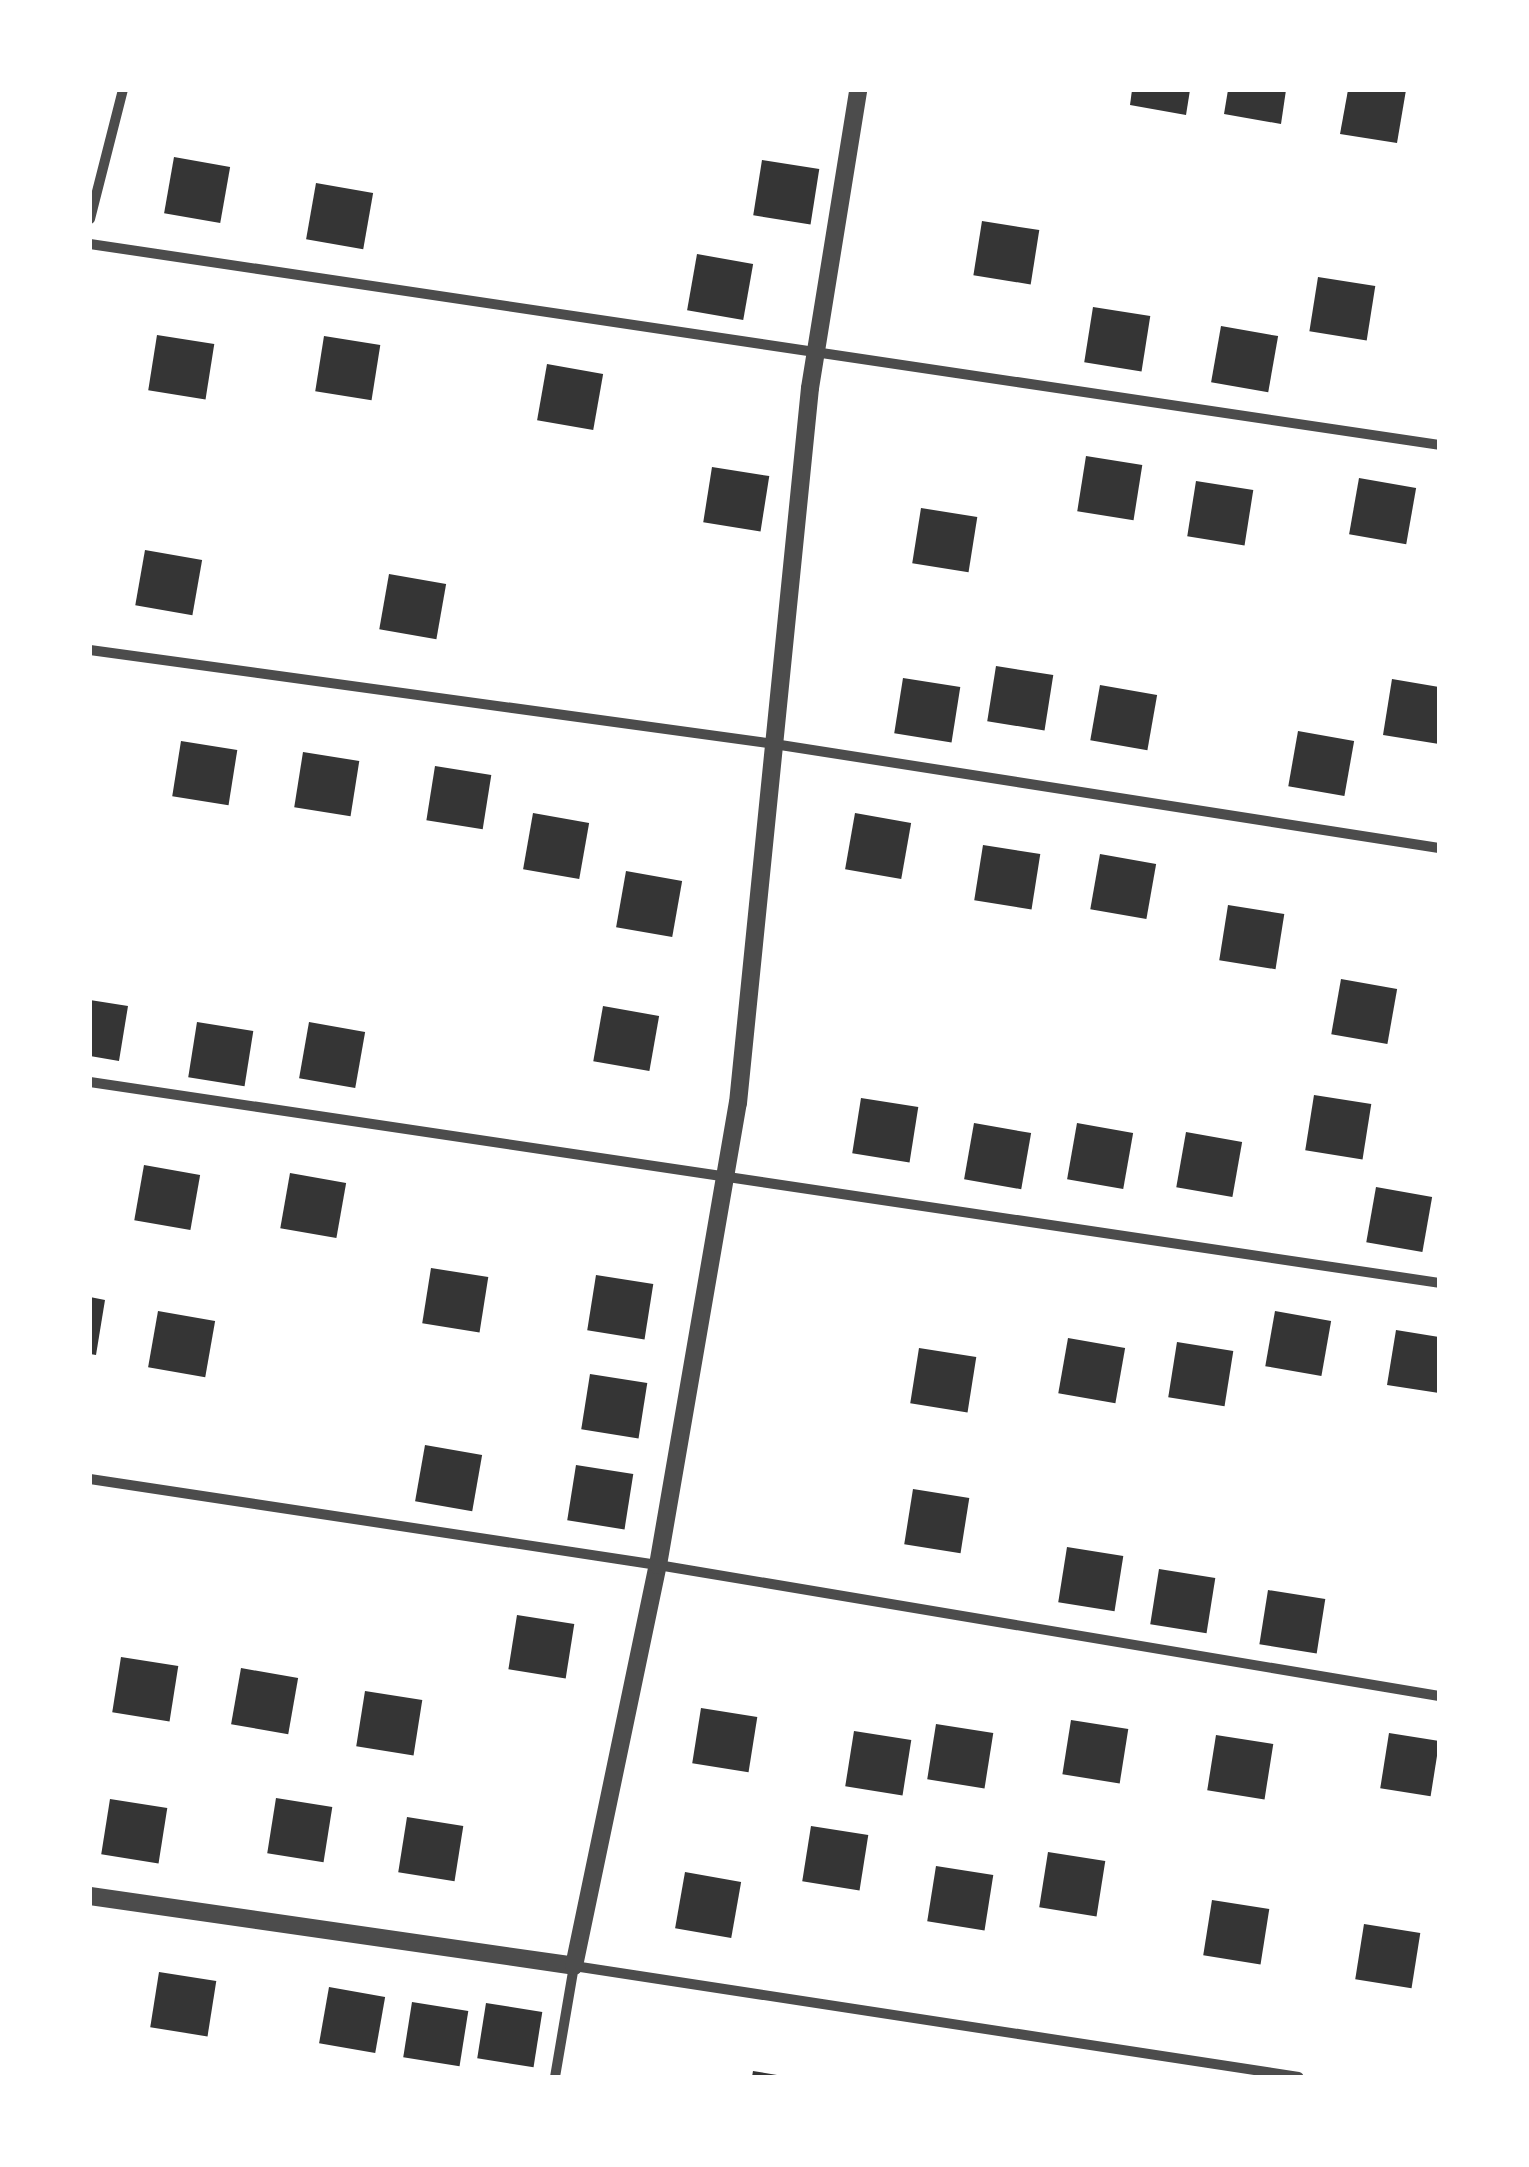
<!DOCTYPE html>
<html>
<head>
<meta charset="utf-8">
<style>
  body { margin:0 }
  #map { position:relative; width:1529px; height:2167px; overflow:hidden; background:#fff; font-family:"Work Sans",sans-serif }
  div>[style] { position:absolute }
  .building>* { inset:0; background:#353535; transform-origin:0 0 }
  .minor>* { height:10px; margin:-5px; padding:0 5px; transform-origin:5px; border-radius:5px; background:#4c4c4c }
  .tertiary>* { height:18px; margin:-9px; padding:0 9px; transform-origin:9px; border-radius:9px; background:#4c4c4c }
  span { translate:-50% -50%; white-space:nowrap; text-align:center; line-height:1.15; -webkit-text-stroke:9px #fff; paint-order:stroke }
  .frame { position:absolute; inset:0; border:92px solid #fff; pointer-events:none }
</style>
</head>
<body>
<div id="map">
  <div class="building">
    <div style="clip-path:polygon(1132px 90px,1190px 90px,1186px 115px,1130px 105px)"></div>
    <div style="clip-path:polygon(1228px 90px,1286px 90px,1281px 124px,1224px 114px)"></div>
    <div style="clip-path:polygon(1348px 90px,1406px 90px,1397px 143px,1340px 134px)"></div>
    <div style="left:174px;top:157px;width:57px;height:57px;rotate:10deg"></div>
    <div style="left:762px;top:160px;width:58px;height:56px;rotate:9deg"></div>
    <div style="left:316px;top:183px;width:58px;height:57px;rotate:10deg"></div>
    <div style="left:982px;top:221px;width:58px;height:55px;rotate:9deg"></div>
    <div style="left:697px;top:254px;width:57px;height:57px;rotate:10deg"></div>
    <div style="left:1318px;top:277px;width:58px;height:55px;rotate:9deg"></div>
    <div style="left:1093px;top:307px;width:58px;height:56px;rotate:9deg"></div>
    <div style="left:1221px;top:326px;width:58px;height:57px;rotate:10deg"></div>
    <div style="left:157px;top:335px;width:58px;height:56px;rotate:9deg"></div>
    <div style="left:324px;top:336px;width:57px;height:56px;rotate:9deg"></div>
    <div style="left:547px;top:364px;width:57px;height:57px;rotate:10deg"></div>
    <div style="left:1086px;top:456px;width:57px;height:56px;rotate:9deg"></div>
    <div style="left:712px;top:467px;width:58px;height:56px;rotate:9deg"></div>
    <div style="left:1359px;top:478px;width:58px;height:57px;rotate:10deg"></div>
    <div style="left:1196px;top:481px;width:58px;height:56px;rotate:9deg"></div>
    <div style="left:921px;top:508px;width:57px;height:56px;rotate:9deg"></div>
    <div style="left:145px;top:550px;width:58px;height:56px;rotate:10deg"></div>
    <div style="left:389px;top:574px;width:58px;height:56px;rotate:10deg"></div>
    <div style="left:996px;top:666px;width:58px;height:56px;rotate:9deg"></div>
    <div style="left:903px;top:678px;width:58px;height:56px;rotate:9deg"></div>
    <div style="clip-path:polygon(1392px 679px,1439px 687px,1439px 744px,1383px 735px)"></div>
    <div style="left:1100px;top:685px;width:58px;height:56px;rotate:10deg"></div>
    <div style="left:1298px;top:731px;width:57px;height:56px;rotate:10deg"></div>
    <div style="left:181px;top:741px;width:57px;height:56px;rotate:9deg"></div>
    <div style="left:303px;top:752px;width:57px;height:56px;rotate:9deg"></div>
    <div style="left:435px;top:766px;width:57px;height:55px;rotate:9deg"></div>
    <div style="left:533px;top:813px;width:57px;height:57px;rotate:10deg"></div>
    <div style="left:855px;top:813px;width:57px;height:57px;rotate:10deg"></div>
    <div style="left:983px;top:845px;width:58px;height:56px;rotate:9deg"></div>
    <div style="left:1100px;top:854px;width:57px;height:56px;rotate:10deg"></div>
    <div style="left:626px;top:871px;width:57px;height:57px;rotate:10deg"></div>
    <div style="left:1228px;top:905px;width:57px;height:56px;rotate:9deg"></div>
    <div style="left:1341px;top:979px;width:57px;height:56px;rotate:10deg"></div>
    <div style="clip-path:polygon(90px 1000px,128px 1006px,119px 1061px,90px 1056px)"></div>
    <div style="left:603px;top:1006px;width:57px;height:56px;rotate:10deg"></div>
    <div style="left:197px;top:1022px;width:57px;height:56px;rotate:9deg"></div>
    <div style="left:309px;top:1022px;width:57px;height:57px;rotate:10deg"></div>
    <div style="left:1314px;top:1095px;width:58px;height:56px;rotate:9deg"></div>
    <div style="left:861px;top:1098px;width:58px;height:56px;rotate:9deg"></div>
    <div style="left:974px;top:1123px;width:58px;height:57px;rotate:10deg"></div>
    <div style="left:1077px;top:1123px;width:57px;height:57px;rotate:10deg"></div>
    <div style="left:1186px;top:1132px;width:57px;height:56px;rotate:10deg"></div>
    <div style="left:144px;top:1165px;width:57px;height:56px;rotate:10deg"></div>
    <div style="left:290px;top:1173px;width:57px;height:56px;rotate:10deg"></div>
    <div style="left:1376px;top:1187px;width:57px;height:56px;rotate:10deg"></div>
    <div style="left:431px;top:1268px;width:58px;height:56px;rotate:9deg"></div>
    <div style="left:596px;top:1275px;width:58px;height:56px;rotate:9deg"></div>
    <div style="clip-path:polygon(90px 1297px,105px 1300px,96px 1355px,90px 1354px)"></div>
    <div style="left:158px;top:1311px;width:58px;height:57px;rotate:10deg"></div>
    <div style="left:1275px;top:1311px;width:57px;height:56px;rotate:10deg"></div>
    <div style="clip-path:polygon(1396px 1330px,1439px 1337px,1439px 1393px,1387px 1385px)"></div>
    <div style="left:1068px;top:1338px;width:58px;height:56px;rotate:10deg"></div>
    <div style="left:1177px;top:1342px;width:57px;height:56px;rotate:9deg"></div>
    <div style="left:919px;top:1348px;width:58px;height:56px;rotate:9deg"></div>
    <div style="left:590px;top:1374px;width:58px;height:56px;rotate:9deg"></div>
    <div style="left:425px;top:1445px;width:58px;height:57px;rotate:10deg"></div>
    <div style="left:576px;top:1465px;width:58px;height:56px;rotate:9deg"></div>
    <div style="left:913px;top:1489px;width:57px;height:56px;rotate:9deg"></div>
    <div style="left:1067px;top:1547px;width:57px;height:56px;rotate:9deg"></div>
    <div style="left:1159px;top:1569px;width:57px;height:56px;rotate:9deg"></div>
    <div style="left:1268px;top:1590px;width:58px;height:55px;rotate:9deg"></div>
    <div style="left:517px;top:1615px;width:58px;height:55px;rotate:9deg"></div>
    <div style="left:121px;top:1657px;width:58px;height:56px;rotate:9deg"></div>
    <div style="left:241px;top:1668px;width:58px;height:57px;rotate:10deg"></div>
    <div style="left:365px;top:1691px;width:58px;height:56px;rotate:9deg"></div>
    <div style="left:701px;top:1708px;width:57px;height:56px;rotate:9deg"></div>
    <div style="left:1071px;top:1720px;width:58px;height:55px;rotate:9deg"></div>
    <div style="left:936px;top:1724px;width:58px;height:56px;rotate:9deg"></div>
    <div style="left:854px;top:1731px;width:58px;height:56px;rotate:9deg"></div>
    <div style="left:1389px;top:1733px;width:51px;height:56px;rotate:9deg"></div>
    <div style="left:1216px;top:1735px;width:58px;height:56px;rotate:9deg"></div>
    <div style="left:276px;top:1798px;width:57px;height:56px;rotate:9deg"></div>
    <div style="left:110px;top:1799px;width:58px;height:56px;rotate:9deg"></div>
    <div style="left:407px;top:1817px;width:57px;height:56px;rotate:9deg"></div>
    <div style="left:811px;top:1826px;width:58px;height:56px;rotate:9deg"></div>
    <div style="left:1048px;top:1852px;width:58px;height:56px;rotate:9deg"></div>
    <div style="left:936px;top:1866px;width:58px;height:56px;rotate:9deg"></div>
    <div style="left:685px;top:1872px;width:57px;height:57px;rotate:10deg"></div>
    <div style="left:1212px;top:1900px;width:58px;height:56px;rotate:9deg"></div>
    <div style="left:1364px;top:1924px;width:57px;height:56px;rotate:9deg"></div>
    <div style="left:159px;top:1972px;width:58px;height:56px;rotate:9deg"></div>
    <div style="left:329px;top:1987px;width:57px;height:57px;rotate:10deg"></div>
    <div style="left:412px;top:2002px;width:57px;height:56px;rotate:9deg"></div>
    <div style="left:486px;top:2003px;width:57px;height:56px;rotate:9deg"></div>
    <div style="clip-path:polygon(753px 2071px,777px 2075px,777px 2077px,752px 2077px)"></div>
  </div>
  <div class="minor">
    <div style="left:90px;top:219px;width:133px;rotate:-75.7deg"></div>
    <div style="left:90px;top:244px;width:1364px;rotate:8.47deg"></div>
    <div style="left:90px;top:650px;width:690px;rotate:7.82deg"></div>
    <div style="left:774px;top:744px;width:673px;rotate:8.89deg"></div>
    <div style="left:90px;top:1082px;width:1364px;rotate:8.47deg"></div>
    <div style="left:90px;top:1479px;width:574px;rotate:8.61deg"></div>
    <div style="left:658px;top:1565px;width:792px;rotate:9.52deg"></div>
    <div style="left:555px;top:2077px;width:113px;rotate:-80.3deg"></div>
    <div style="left:574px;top:1966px;width:733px;rotate:8.7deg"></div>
  </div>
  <div class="tertiary">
    <div style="left:90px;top:1896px;width:489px;rotate:8.2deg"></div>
    <div style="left:574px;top:1966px;width:410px;rotate:-78.2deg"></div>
    <div style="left:658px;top:1565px;width:469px;rotate:-80.2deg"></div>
    <div style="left:738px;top:1103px;width:719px;rotate:-84.25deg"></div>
    <div style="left:810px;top:388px;width:302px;rotate:-80.8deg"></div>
  </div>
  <div class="frame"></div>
</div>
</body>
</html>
